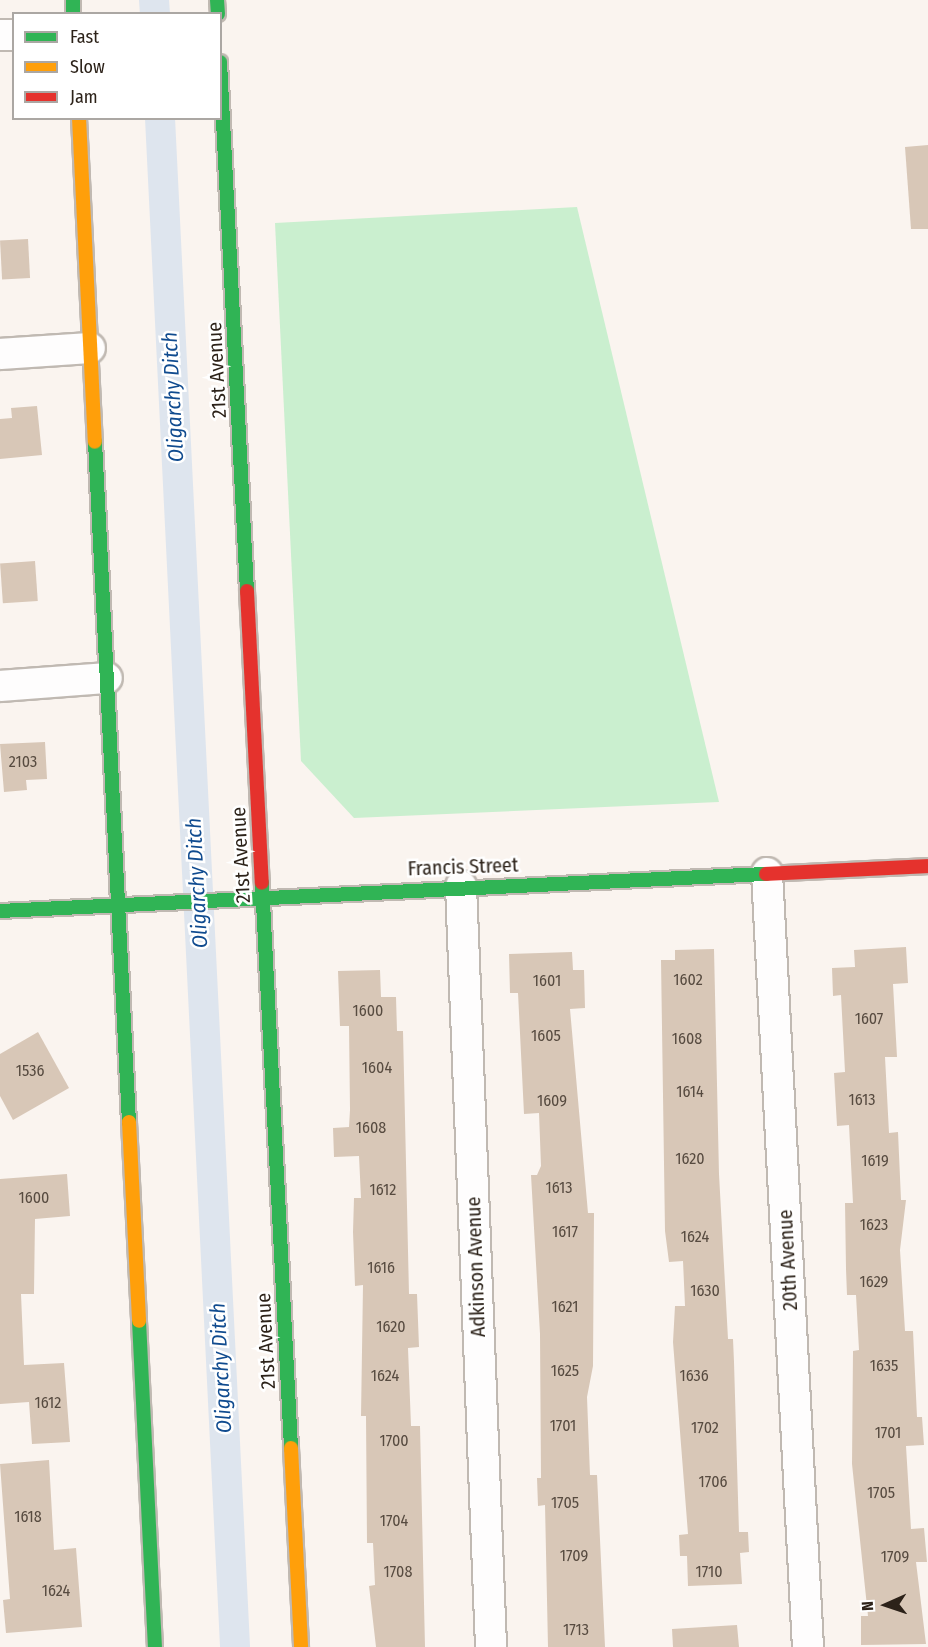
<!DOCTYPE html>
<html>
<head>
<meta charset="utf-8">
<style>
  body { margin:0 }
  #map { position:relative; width:928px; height:1647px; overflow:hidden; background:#faf4ef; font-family:"Fira Sans Condensed",sans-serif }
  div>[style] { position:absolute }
  .green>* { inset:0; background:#caefcf }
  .canal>* { height:30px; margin:-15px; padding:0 15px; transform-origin:15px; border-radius:15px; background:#dee5ee }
  .building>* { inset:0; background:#d8c7b7; transform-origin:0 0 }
  .roads { filter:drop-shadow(2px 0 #c0b9b2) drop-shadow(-2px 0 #c0b9b2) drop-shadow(0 2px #c0b9b2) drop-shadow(0 -2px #c0b9b2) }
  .street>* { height:30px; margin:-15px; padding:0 15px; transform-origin:15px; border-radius:15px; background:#fefdfd }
  .fast>* { height:14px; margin:-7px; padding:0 7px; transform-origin:7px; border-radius:7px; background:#30b455 }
  .slow>* { height:14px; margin:-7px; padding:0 7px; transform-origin:7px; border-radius:7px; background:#ff9f0a }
  .jam>* { height:14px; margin:-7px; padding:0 7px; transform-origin:7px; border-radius:7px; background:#e5322d }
  span { translate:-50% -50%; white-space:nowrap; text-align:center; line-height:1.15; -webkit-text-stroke:5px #fff; paint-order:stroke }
  .number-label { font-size:16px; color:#574b40 }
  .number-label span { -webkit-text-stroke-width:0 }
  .street-label { font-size:20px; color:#2c2219 }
  .water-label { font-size:21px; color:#104b8f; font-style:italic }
  .legend { position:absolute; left:12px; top:12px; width:210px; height:108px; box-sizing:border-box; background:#fff; border:2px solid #aba7a3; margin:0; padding:8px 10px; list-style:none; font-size:18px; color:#2c2219 }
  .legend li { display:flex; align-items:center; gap:12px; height:30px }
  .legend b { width:30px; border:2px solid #aba7a3 }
  .north { position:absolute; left:856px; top:1575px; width:60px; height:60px; -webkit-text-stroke:4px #fff; paint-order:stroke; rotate:267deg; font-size:16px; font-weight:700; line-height:24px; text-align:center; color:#2c2219 }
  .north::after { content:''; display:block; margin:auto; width:21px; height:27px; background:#2c2219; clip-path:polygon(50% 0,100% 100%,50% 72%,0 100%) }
</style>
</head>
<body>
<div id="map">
  <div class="green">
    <div style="clip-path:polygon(577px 207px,719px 802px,354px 818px,301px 761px,275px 223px)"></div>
  </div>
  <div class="canal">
    <div style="left:154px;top:0;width:14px;rotate:86deg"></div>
    <div style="left:160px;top:118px;width:1531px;rotate:87.19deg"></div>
  </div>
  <div class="building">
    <div style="clip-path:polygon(928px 145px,928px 229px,911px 229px,905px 147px)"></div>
    <div style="left:28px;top:239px;width:39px;height:28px;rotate:87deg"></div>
    <div style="clip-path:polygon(37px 406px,42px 455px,0 459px,0 419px,12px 418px,11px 408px)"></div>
    <div style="left:35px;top:561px;width:40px;height:35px;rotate:86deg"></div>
    <div style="clip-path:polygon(45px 742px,47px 779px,26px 780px,27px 790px,4px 792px,0 744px)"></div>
    <div style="clip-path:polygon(906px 947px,908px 983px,893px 984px,897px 1057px,885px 1057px,889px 1133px,898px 1132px,901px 1200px,906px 1200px,900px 1250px,905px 1331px,913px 1331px,917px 1417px,922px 1417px,924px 1445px,906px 1446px,911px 1529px,924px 1528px,927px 1562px,916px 1562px,926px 1644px,861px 1645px,861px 1616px,868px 1616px,852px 1464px,853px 1351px,859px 1350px,856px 1295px,847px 1295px,846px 1269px,845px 1203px,853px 1203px,849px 1125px,837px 1126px,834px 1073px,845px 1072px,841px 995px,833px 996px,832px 968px,855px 967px,854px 950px)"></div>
    <div style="clip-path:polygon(714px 949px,719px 1174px,728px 1339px,733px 1339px,734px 1362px,739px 1532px,748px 1532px,749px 1552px,740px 1553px,742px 1584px,688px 1586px,687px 1556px,680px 1556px,679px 1535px,688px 1534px,673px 1342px,675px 1306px,685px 1306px,683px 1261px,669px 1262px,665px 1231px,661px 960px,675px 960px,675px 950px)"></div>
    <div style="clip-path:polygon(572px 952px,573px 970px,584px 970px,585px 1008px,570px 1009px,588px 1213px,594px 1213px,593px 1366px,587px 1397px,590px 1475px,597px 1475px,605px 1647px,548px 1647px,545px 1505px,538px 1506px,537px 1478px,541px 1478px,540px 1334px,531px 1175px,537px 1175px,541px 1166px,539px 1113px,524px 1114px,518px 993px,510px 993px,509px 954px)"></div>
    <div style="clip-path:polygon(380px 970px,381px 997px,396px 997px,397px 1031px,403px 1031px,409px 1294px,417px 1294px,419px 1347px,408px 1348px,411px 1426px,420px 1426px,425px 1647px,376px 1647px,369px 1586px,375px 1585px,373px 1543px,367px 1543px,366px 1416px,361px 1416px,363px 1285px,355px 1286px,353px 1232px,354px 1198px,361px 1198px,359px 1156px,334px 1157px,333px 1128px,349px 1127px,350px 1110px,349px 1026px,340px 1026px,338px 971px)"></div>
    <div style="clip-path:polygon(38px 1032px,69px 1088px,13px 1120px,0 1096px,0 1054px)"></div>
    <div style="clip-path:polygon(67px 1174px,70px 1216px,35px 1219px,34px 1294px,21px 1294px,24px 1365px,64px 1363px,70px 1442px,32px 1444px,29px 1402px,0 1404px,0 1179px)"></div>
    <div style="clip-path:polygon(49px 1460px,54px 1550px,76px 1548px,82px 1627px,6px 1633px,3px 1600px,10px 1599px,0 1464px)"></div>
    <div style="clip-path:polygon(737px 1625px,739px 1647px,673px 1647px,672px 1629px)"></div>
  </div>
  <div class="roads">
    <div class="street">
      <div style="left:0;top:35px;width:14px"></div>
      <div style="left:0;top:354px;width:90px;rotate:-3.8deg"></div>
      <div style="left:0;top:686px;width:107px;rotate:-4.3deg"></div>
      <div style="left:767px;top:873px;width:775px;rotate:86.97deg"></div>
      <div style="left:461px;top:886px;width:762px;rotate:87.74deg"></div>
    </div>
    <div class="fast">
      <div style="left:73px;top:0;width:14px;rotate:90deg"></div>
      <div style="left:217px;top:0;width:14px;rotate:86deg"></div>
      <div style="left:220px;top:62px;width:530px;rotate:87.08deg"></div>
      <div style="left:95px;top:442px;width:681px;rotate:87.14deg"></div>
      <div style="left:262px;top:883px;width:566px;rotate:87.06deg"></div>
      <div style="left:0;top:911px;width:767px;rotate:-2.77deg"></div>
      <div style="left:139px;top:1321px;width:326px;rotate:87.2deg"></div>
    </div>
    <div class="slow">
      <div style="left:79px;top:118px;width:324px;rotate:87.2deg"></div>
      <div style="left:129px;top:1122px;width:199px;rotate:87.1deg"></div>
      <div style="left:291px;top:1448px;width:199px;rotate:87.1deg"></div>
    </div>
    <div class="jam">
      <div style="left:247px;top:591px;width:292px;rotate:87.1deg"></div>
      <div style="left:766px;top:874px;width:162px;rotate:-2.8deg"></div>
    </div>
  </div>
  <div class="number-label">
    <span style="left:23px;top:762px">2103</span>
    <span style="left:688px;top:980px">1602</span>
    <span style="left:547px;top:981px">1601</span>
    <span style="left:368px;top:1011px">1600</span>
    <span style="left:869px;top:1019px">1607</span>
    <span style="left:546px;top:1036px">1605</span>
    <span style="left:687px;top:1039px">1608</span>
    <span style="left:377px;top:1068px">1604</span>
    <span style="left:30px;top:1071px">1536</span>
    <span style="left:690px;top:1092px">1614</span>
    <span style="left:862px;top:1100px">1613</span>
    <span style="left:552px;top:1101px">1609</span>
    <span style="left:371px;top:1128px">1608</span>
    <span style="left:690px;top:1159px">1620</span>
    <span style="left:875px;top:1161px">1619</span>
    <span style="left:559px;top:1188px">1613</span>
    <span style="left:383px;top:1190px">1612</span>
    <span style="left:34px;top:1198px">1600</span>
    <span style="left:874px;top:1225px">1623</span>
    <span style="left:565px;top:1232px">1617</span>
    <span style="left:695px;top:1237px">1624</span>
    <span style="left:381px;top:1268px">1616</span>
    <span style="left:874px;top:1282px">1629</span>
    <span style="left:705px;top:1291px">1630</span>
    <span style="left:565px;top:1307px">1621</span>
    <span style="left:391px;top:1327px">1620</span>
    <span style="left:884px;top:1366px">1635</span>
    <span style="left:565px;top:1371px">1625</span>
    <span style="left:385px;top:1376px">1624</span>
    <span style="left:694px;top:1376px">1636</span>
    <span style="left:48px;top:1403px">1612</span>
    <span style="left:563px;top:1426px">1701</span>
    <span style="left:705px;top:1428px">1702</span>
    <span style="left:888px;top:1433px">1701</span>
    <span style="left:394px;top:1441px">1700</span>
    <span style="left:713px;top:1482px">1706</span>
    <span style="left:881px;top:1493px">1705</span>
    <span style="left:565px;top:1503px">1705</span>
    <span style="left:28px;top:1517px">1618</span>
    <span style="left:394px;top:1521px">1704</span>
    <span style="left:574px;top:1556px">1709</span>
    <span style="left:895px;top:1557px">1709</span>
    <span style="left:398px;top:1572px">1708</span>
    <span style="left:709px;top:1572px">1710</span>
    <span style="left:56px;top:1591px">1624</span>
    <span style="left:576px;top:1630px">1713</span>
  </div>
  <div class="street-label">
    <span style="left:217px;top:370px;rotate:-93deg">21st Avenue</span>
    <span style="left:241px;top:855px;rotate:-93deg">21st Avenue</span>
    <span style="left:463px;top:867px;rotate:-2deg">Francis Street</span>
    <span style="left:788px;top:1260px;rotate:-93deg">20th Avenue</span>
    <span style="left:476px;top:1267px;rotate:-92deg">Adkinson Avenue</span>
    <span style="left:266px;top:1341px;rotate:-93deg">21st Avenue</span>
  </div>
  <div class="water-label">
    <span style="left:173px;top:397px;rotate:-93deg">Oligarchy Ditch</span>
    <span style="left:197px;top:883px;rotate:-93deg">Oligarchy Ditch</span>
    <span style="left:221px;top:1368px;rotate:-93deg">Oligarchy Ditch</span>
  </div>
  <ul class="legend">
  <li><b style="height:8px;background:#30b455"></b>Fast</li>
  <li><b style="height:8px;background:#ff9f0a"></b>Slow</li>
  <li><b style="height:8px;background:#e5322d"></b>Jam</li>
  </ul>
  <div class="north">N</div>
</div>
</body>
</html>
